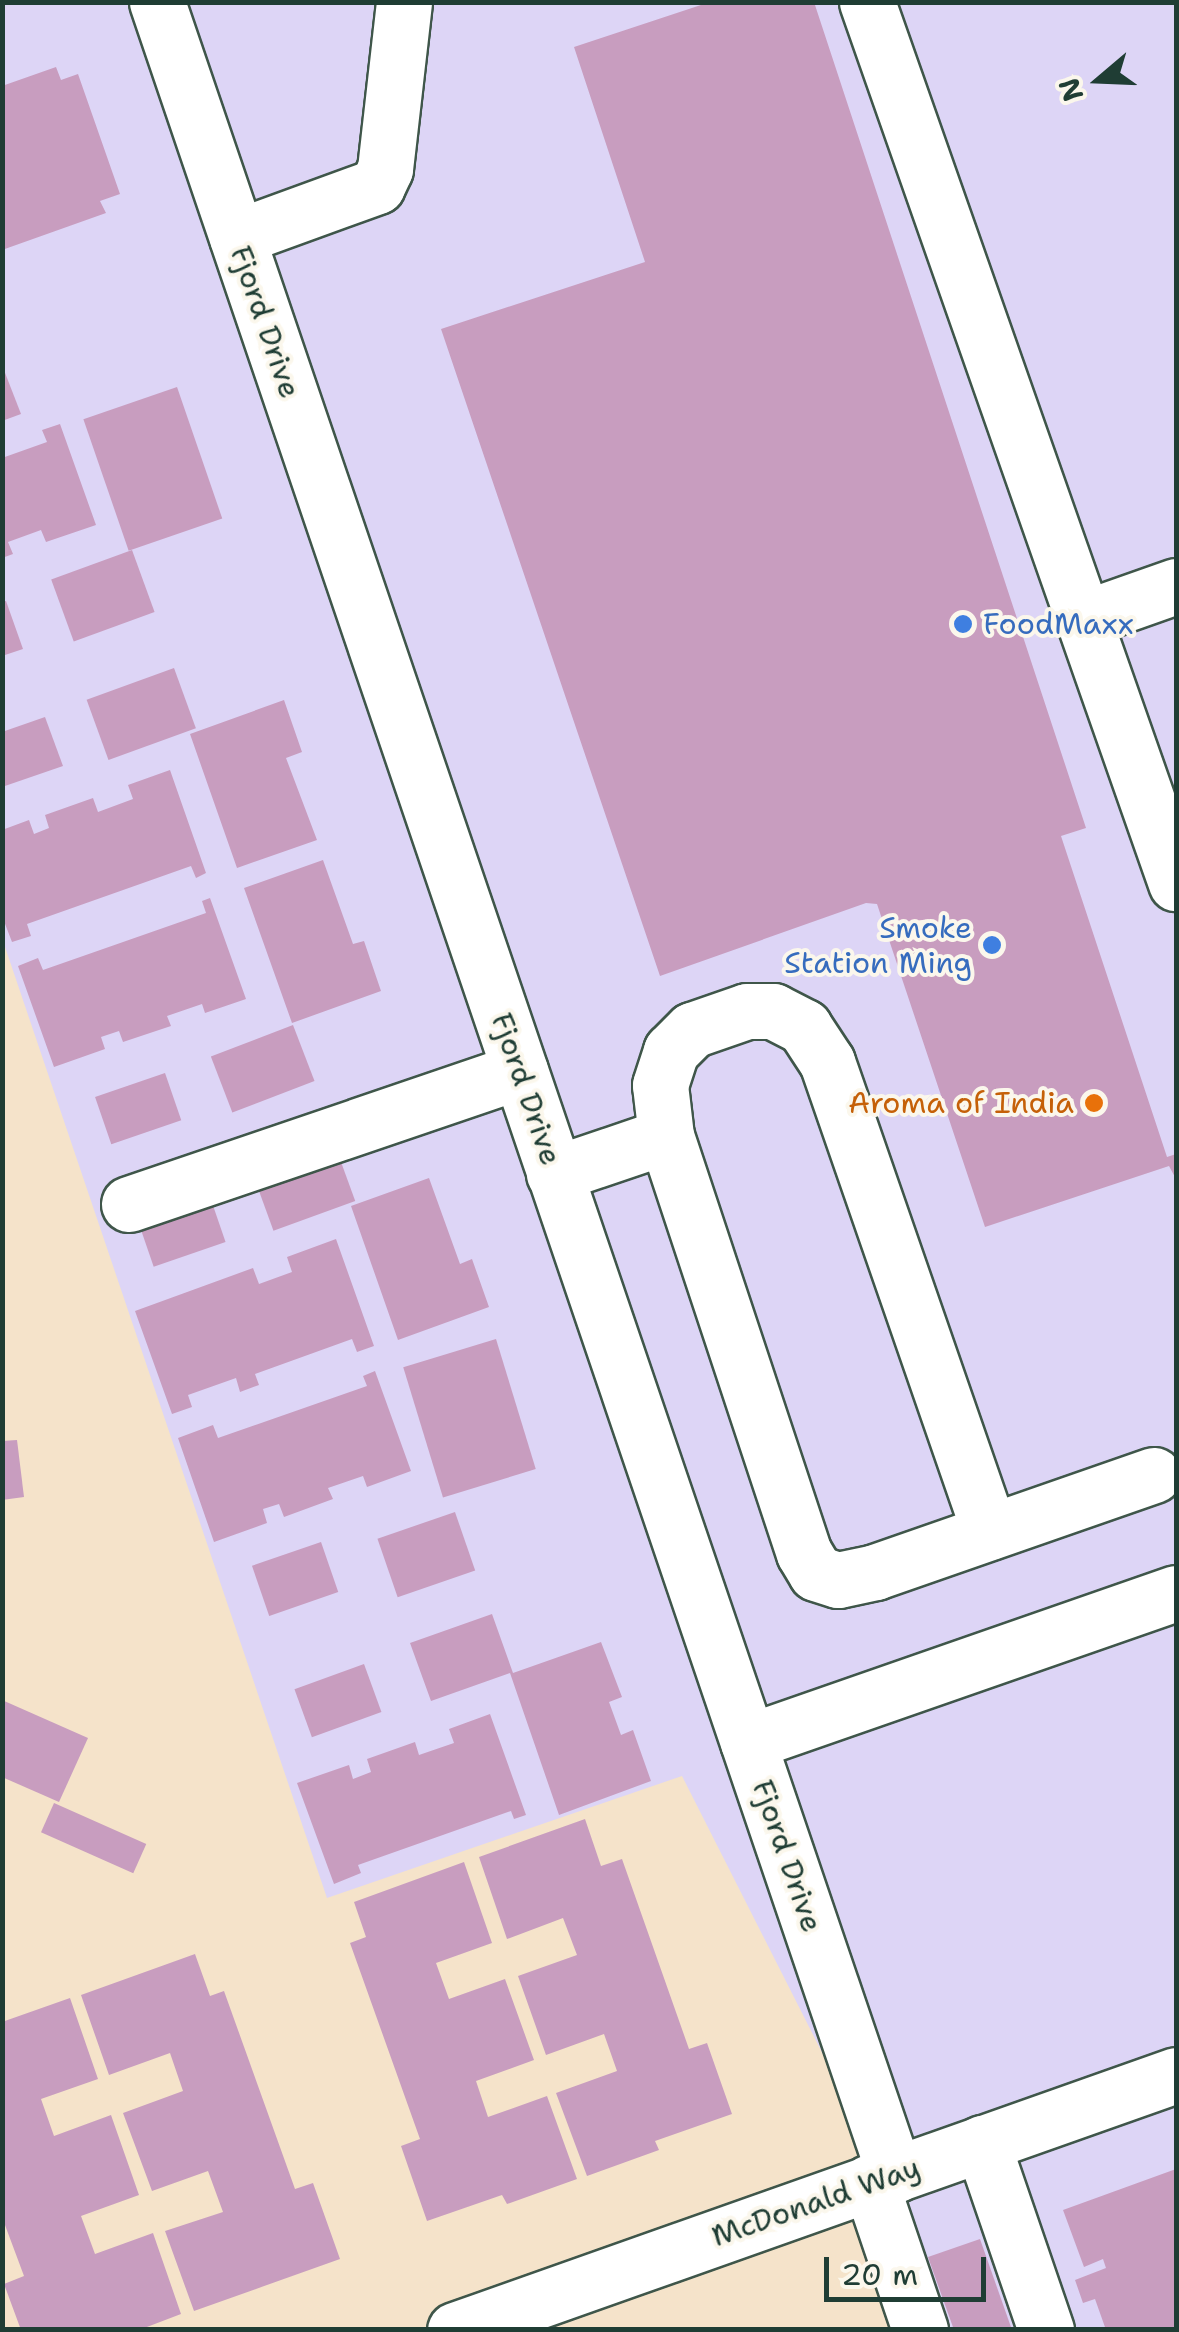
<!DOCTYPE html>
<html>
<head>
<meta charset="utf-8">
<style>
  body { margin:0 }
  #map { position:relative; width:1179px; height:2332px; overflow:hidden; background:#f5e3ca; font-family:"Shantell Sans",sans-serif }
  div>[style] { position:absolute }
  .built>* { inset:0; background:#ddd5f6 }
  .building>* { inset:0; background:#c89dbf; transform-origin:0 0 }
  .roads { filter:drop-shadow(2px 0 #3f564a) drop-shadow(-2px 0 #3f564a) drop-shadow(0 2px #3f564a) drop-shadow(0 -2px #3f564a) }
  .minor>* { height:55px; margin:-27.5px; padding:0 27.5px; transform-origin:27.5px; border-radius:27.5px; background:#fff }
  .dots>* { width:28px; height:28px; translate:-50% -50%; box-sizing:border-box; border:5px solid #fbf7ec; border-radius:50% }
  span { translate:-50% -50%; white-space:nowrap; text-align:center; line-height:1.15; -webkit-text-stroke:8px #fbf7ec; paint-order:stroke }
  .street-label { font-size:30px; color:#1f3d34 }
  .shop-label { font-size:30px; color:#366cbe }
  .left { translate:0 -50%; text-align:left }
  .right { translate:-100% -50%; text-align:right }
  .food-label { font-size:30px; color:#c56008 }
  .frame { position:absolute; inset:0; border:5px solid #1f3d34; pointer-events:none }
  .north { position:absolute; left:1049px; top:30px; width:100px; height:100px; -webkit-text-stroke:8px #fbf7ec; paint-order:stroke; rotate:251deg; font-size:28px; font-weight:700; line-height:40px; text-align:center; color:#1f3d34 }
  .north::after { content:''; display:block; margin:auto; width:35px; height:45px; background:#1f3d34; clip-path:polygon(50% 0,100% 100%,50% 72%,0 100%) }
  .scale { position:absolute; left:824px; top:2257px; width:162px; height:45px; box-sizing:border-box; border:5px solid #1f3d34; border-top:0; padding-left:12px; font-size:30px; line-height:35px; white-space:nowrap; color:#1f3d34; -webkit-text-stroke:8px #fbf7ec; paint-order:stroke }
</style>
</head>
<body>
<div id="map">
  <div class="built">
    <div style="clip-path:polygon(2px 3px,1176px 3px,1176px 2329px,948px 2329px,920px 2246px,682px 1776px,327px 1898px,3px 941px)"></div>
  </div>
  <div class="building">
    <div style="clip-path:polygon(710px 2px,814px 2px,1086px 828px,1061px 836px,1167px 1157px,1176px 1154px,1176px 1179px,1169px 1166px,985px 1227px,877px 904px,866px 903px,660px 976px,441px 329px,645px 262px,574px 47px)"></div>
    <div style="clip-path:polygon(56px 67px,61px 80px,78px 74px,120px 194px,100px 201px,106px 213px,2px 250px,2px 86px)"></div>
    <div style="clip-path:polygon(2px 365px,21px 414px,2px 421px)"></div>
    <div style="left:177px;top:387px;width:139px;height:99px;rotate:71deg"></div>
    <div style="clip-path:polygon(60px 424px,96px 525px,46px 542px,41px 530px,8px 542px,13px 554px,2px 558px,2px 458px,47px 442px,42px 430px)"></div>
    <div style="left:132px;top:550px;width:66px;height:86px;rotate:70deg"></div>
    <div style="clip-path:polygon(6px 601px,23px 649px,2px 656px,2px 602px)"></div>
    <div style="left:174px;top:668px;width:64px;height:93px;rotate:70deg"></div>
    <div style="clip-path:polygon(284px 700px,302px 752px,286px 758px,317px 840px,237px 868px,190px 734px)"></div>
    <div style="clip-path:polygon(45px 717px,63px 766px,2px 787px,2px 732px)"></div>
    <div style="clip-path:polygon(170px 770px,206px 873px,196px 878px,191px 866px,27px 924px,31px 936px,12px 942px,2px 916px,2px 830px,29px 820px,34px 834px,49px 828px,45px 815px,93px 798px,98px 812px,133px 799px,128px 785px)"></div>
    <div style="clip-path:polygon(323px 860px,353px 944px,364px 941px,381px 991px,292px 1023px,244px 888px)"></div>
    <div style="clip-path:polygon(210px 898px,246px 999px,205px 1013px,202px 1004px,167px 1016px,171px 1026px,123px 1042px,119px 1031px,101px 1037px,105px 1049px,54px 1067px,18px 966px,38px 958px,43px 970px,206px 913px,202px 901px)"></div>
    <div style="left:293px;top:1025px;width:60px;height:88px;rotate:69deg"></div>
    <div style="left:165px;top:1073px;width:50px;height:74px;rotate:71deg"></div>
    <div style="left:333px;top:1140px;width:65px;height:87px;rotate:70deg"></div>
    <div style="clip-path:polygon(429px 1178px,460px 1264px,472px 1259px,489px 1307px,398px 1340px,351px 1206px)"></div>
    <div style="left:207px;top:1188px;width:57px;height:76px;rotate:71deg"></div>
    <div style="clip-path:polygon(336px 1239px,374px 1346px,357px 1352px,352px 1339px,255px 1374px,259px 1385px,240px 1392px,236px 1378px,188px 1395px,192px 1407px,172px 1414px,135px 1311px,253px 1268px,259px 1284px,292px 1272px,287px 1257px)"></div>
    <div style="left:496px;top:1339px;width:136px;height:97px;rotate:73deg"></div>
    <div style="clip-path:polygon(375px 1371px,411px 1471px,367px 1487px,363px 1476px,328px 1488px,333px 1499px,284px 1517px,279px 1504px,263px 1509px,267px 1523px,214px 1542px,178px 1438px,213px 1425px,218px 1438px,367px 1386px,363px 1376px)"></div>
    <div style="clip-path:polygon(17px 1440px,24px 1497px,2px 1500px,2px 1441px)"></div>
    <div style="left:455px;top:1512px;width:62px;height:82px;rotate:71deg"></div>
    <div style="left:321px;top:1542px;width:53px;height:73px;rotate:71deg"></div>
    <div style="clip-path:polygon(492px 1614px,513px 1673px,601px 1642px,622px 1697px,609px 1702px,621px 1735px,633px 1730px,651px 1781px,559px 1815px,510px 1673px,431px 1701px,410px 1643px)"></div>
    <div style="left:364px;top:1664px;width:51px;height:74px;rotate:70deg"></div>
    <div style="clip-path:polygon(2px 1700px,88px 1738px,59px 1802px,2px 1777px)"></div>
    <div style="clip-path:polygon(490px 1714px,526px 1815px,514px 1819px,511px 1811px,358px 1865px,361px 1873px,334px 1884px,297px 1783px,349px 1765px,353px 1779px,371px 1772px,367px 1759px,415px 1742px,419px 1755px,454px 1743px,449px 1729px)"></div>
    <div style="left:54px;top:1803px;width:101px;height:32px;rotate:24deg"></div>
    <div style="clip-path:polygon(585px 1819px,601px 1866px,622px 1859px,689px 2049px,707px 2043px,732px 2114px,655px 2141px,659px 2150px,587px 2176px,556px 2093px,617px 2071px,604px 2034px,546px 2055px,518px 1976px,577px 1955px,563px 1918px,507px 1939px,479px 1857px)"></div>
    <div style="clip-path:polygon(464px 1862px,492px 1943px,436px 1963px,449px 1999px,505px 1979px,534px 2060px,476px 2081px,488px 2117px,547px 2096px,577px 2179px,507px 2204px,502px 2195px,427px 2221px,401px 2146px,420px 2139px,350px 1943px,366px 1937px,354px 1902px)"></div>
    <div style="clip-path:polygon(195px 1954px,210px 1996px,224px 1991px,295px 2189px,313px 2183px,340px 2259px,194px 2311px,165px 2231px,223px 2212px,208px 2171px,152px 2191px,123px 2113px,183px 2091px,170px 2053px,109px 2075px,81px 1995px)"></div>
    <div style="clip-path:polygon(70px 1998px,98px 2079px,41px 2099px,54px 2136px,111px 2115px,139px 2195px,81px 2216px,95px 2254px,153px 2233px,181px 2314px,139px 2330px,21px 2330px,4px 2284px,24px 2276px,2px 2217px,2px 2022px)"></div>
    <div style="clip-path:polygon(1176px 2169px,1176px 2330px,1106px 2330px,1095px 2299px,1083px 2303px,1075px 2280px,1106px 2268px,1103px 2259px,1084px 2267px,1063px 2210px)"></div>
    <div style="clip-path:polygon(980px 2239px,1012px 2330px,954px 2330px,928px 2257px)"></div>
  </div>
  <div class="roads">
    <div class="minor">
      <div style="left:157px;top:2px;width:2295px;rotate:71.24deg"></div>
      <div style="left:867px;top:2px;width:934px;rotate:70.67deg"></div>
      <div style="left:237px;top:237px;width:149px;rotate:-20deg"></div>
      <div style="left:377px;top:186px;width:19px;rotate:-65deg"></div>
      <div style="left:385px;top:169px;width:168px;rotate:-83.5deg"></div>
      <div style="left:1085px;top:618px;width:96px;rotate:-19.4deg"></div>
      <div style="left:666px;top:1136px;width:51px;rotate:-96.7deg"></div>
      <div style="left:660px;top:1085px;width:36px;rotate:-72deg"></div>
      <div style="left:671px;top:1051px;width:30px;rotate:-45deg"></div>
      <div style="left:692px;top:1030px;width:58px;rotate:-19.1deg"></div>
      <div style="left:747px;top:1011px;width:26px"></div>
      <div style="left:773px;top:1011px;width:35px;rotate:27deg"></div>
      <div style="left:804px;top:1027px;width:42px;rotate:56.7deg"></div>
      <div style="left:827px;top:1062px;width:497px;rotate:70.9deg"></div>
      <div style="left:554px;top:1174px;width:118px;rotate:-18.7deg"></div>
      <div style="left:666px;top:1136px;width:439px;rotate:71.7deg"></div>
      <div style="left:804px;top:1553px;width:23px;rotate:59deg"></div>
      <div style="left:816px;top:1573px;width:23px;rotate:18deg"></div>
      <div style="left:838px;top:1580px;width:38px;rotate:-12deg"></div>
      <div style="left:875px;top:1572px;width:295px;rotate:-19.2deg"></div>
      <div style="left:129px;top:1204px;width:413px;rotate:-18.8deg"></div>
      <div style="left:748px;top:1742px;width:453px;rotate:-19.2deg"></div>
      <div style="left:982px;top:2143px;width:198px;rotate:71.1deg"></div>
      <div style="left:870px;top:2182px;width:156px;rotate:71.3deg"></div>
      <div style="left:455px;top:2330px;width:765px;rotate:-19.48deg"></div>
    </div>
  </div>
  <div class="dots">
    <div style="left:963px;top:624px;background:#3f7fe0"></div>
    <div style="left:992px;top:945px;background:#3f7fe0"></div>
    <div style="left:1094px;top:1103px;background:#e8710a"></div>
  </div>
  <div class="street-label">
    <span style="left:265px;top:322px;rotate:71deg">Fjord Drive</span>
    <span style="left:526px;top:1089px;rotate:71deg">Fjord Drive</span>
    <span style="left:787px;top:1856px;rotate:71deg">Fjord Drive</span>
    <span style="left:816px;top:2202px;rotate:-19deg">McDonald Way</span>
  </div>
  <div class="shop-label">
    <span class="left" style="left:983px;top:624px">FoodMaxx</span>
    <span class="right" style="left:972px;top:945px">Smoke<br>Station Ming</span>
  </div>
  <div class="food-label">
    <span class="right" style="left:1074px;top:1103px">Aroma of India</span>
  </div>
  <div class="frame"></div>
  <div class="north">N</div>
  <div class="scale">20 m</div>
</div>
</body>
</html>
